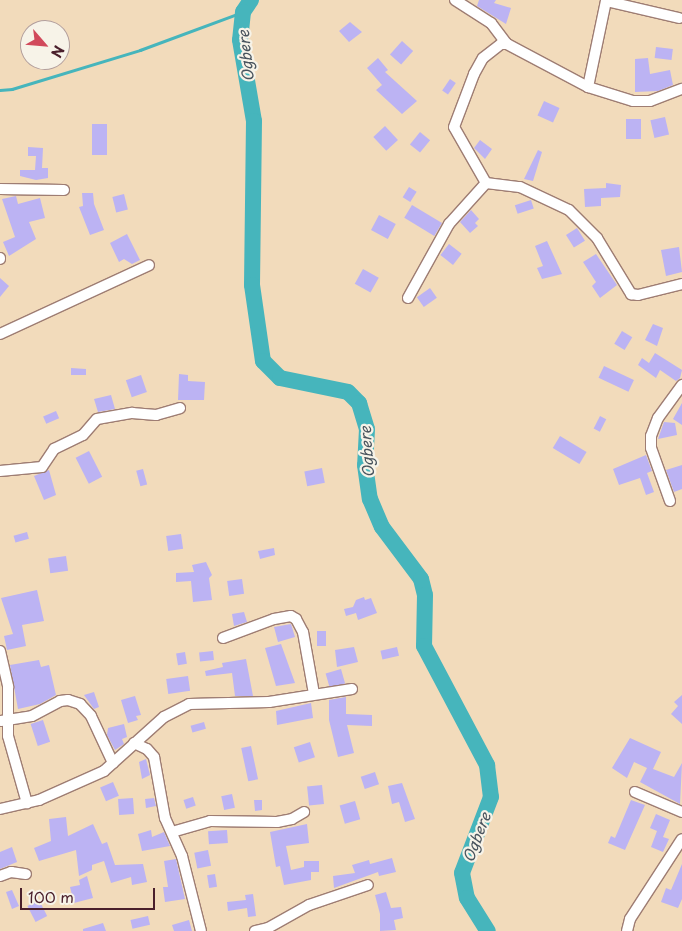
<!DOCTYPE html>
<html>
<head>
<meta charset="utf-8">
<style>
  body { margin:0 }
  #map { position:relative; width:682px; height:931px; overflow:hidden; background:#f2dbbb; font-family:"Playpen Sans",sans-serif }
  div>[style] { position:absolute }
  .stream>* { height:2.5px; margin:-1.25px; padding:0 1.25px; transform-origin:1.25px; border-radius:1.25px; background:#46b5bc }
  .river>* { height:16px; margin:-8px; padding:0 8px; transform-origin:8px; border-radius:8px; background:#46b5bc }
  .building>* { inset:0; background:#bcb3f3; transform-origin:0 0 }
  .roads { filter:drop-shadow(1px 0 #9e7d73) drop-shadow(-1px 0 #9e7d73) drop-shadow(0 1px #9e7d73) drop-shadow(0 -1px #9e7d73) }
  .minor>* { height:10px; margin:-5px; padding:0 5px; transform-origin:5px; border-radius:5px; background:#fff }
  span { translate:-50% -50%; white-space:nowrap; text-align:center; line-height:1.15; -webkit-text-stroke:4.5px #f7f3e8; paint-order:stroke }
  .water-label { font-size:15px; color:#49545e; font-style:italic }
  .north { position:absolute; left:20px; top:20px; width:50px; height:50px; box-sizing:border-box; background:#f7f3e8; border:1px solid #b29e9c; border-radius:50%; rotate:117deg; font-size:14px; font-weight:700; line-height:20px; text-align:center; color:#4a1f2b }
  .north::after { content:''; display:block; margin:auto; width:18px; height:22px; background:#d1495b; clip-path:polygon(50% 0,100% 100%,50% 72%,0 100%) }
  .scale { position:absolute; left:20px; top:888px; width:135px; height:22px; box-sizing:border-box; border:2px solid #4a1f2b; border-top:0; padding-left:6px; font-size:15px; line-height:18px; white-space:nowrap; color:#4a1f2b; -webkit-text-stroke:4px #f7f3e8; paint-order:stroke }
</style>
</head>
<body>
<div id="map">
  <div class="stream">
    <div style="left:0;top:90px;width:12px;rotate:-5deg"></div>
    <div style="left:12px;top:89px;width:134px;rotate:-16.9deg"></div>
    <div style="left:140px;top:50px;width:110px;rotate:-20.3deg"></div>
  </div>
  <div class="river">
    <div style="left:251px;top:0;width:14px;rotate:124deg"></div>
    <div style="left:243px;top:12px;width:28px;rotate:96deg"></div>
    <div style="left:240px;top:40px;width:82px;rotate:80.2deg"></div>
    <div style="left:254px;top:121px;width:164px;rotate:90.7deg"></div>
    <div style="left:252px;top:285px;width:77px;rotate:81.8deg"></div>
    <div style="left:263px;top:361px;width:24px;rotate:45deg"></div>
    <div style="left:280px;top:378px;width:69px;rotate:11.6deg"></div>
    <div style="left:348px;top:392px;width:16px;rotate:45deg"></div>
    <div style="left:359px;top:403px;width:27px;rotate:73deg"></div>
    <div style="left:367px;top:429px;width:36px;rotate:93deg"></div>
    <div style="left:365px;top:465px;width:34px;rotate:82deg"></div>
    <div style="left:370px;top:499px;width:30px;rotate:67deg"></div>
    <div style="left:382px;top:527px;width:65px;rotate:53.1deg"></div>
    <div style="left:421px;top:579px;width:16px;rotate:76deg"></div>
    <div style="left:425px;top:595px;width:51px;rotate:91.1deg"></div>
    <div style="left:424px;top:646px;width:135px;rotate:62.1deg"></div>
    <div style="left:487px;top:765px;width:32px;rotate:83deg"></div>
    <div style="left:491px;top:797px;width:81px;rotate:110.9deg"></div>
    <div style="left:462px;top:873px;width:25px;rotate:79deg"></div>
    <div style="left:467px;top:898px;width:39px;rotate:58deg"></div>
  </div>
  <div class="building">
    <div style="clip-path:polygon(479px 0,496px 0,494px 3px,511px 8px,506px 24px,477px 6px)"></div>
    <div style="clip-path:polygon(350px 22px,362px 32px,349px 42px,339px 31px)"></div>
    <div style="left:402px;top:41px;width:15px;height:18px;rotate:42deg"></div>
    <div style="left:656px;top:47px;width:17px;height:11px;rotate:7deg"></div>
    <div style="clip-path:polygon(378px 58px,388px 70px,385px 72px,417px 101px,402px 114px,376px 90px,382px 85px,367px 68px)"></div>
    <div style="clip-path:polygon(648px 58px,650px 74px,670px 70px,673px 85px,658px 91px,635px 92px,635px 59px)"></div>
    <div style="left:450px;top:79px;width:7px;height:14px;rotate:34deg"></div>
    <div style="left:544px;top:101px;width:17px;height:16px;rotate:24deg"></div>
    <div style="left:665px;top:117px;width:18px;height:15px;rotate:77deg"></div>
    <div style="left:626px;top:119px;width:15px;height:20px"></div>
    <div style="left:92px;top:124px;width:15px;height:31px"></div>
    <div style="left:385px;top:126px;width:19px;height:16px;rotate:47deg"></div>
    <div style="left:420px;top:132px;width:13px;height:16px;rotate:39deg"></div>
    <div style="clip-path:polygon(480px 140px,492px 149px,485px 159px,474px 148px)"></div>
    <div style="clip-path:polygon(28px 147px,43px 148px,42px 168px,48px 168px,48px 178px,36px 180px,20px 176px,20px 170px,35px 170px,36px 156px,28px 156px)"></div>
    <div style="clip-path:polygon(538px 150px,542px 152px,533px 181px,524px 179px)"></div>
    <div style="clip-path:polygon(606px 183px,621px 185px,620px 197px,601px 198px,601px 206px,585px 207px,584px 189px,606px 188px)"></div>
    <div style="left:409px;top:187px;width:9px;height:12px;rotate:32deg"></div>
    <div style="clip-path:polygon(82px 193px,93px 193px,94px 204px,104px 230px,90px 235px,79px 207px,83px 206px)"></div>
    <div style="left:124px;top:194px;width:16px;height:12px;rotate:76deg"></div>
    <div style="clip-path:polygon(16px 196px,18px 204px,40px 198px,45px 218px,29px 222px,36px 239px,9px 256px,3px 242px,15px 237px,2px 199px)"></div>
    <div style="left:531px;top:200px;width:9px;height:17px;rotate:72deg"></div>
    <div style="left:412px;top:205px;width:35px;height:15px;rotate:31deg"></div>
    <div style="clip-path:polygon(471px 210px,479px 219px,475px 223px,478px 226px,470px 233px,460px 222px)"></div>
    <div style="left:379px;top:215px;width:19px;height:17px;rotate:28deg"></div>
    <div style="left:577px;top:228px;width:15px;height:13px;rotate:58deg"></div>
    <div style="clip-path:polygon(127px 234px,140px 260px,132px 264px,124px 259px,119px 262px,110px 243px)"></div>
    <div style="clip-path:polygon(547px 241px,562px 274px,542px 279px,537px 268px,543px 266px,535px 246px)"></div>
    <div style="left:449px;top:244px;width:16px;height:14px;rotate:38deg"></div>
    <div style="clip-path:polygon(679px 247px,682px 272px,666px 276px,661px 250px)"></div>
    <div style="clip-path:polygon(596px 254px,617px 285px,600px 298px,592px 286px,596px 282px,583px 262px)"></div>
    <div style="left:363px;top:269px;width:18px;height:17px;rotate:29deg"></div>
    <div style="clip-path:polygon(0 278px,9px 286px,0 297px)"></div>
    <div style="left:430px;top:288px;width:12px;height:16px;rotate:55deg"></div>
    <div style="clip-path:polygon(653px 324px,663px 328px,657px 346px,645px 340px)"></div>
    <div style="left:622px;top:331px;width:12px;height:15px;rotate:31deg"></div>
    <div style="clip-path:polygon(655px 353px,682px 370px,680px 378px,676px 381px,660px 370px,656px 378px,638px 365px,642px 358px,649px 363px)"></div>
    <div style="left:604px;top:366px;width:33px;height:13px;rotate:25deg"></div>
    <div style="clip-path:polygon(71px 368px,86px 369px,86px 375px,71px 375px)"></div>
    <div style="clip-path:polygon(179px 374px,188px 375px,188px 381px,205px 382px,204px 400px,178px 400px)"></div>
    <div style="left:141px;top:375px;width:18px;height:16px;rotate:71deg"></div>
    <div style="clip-path:polygon(111px 395px,115px 409px,98px 412px,94px 399px)"></div>
    <div style="clip-path:polygon(682px 403px,682px 425px,673px 419px)"></div>
    <div style="left:56px;top:411px;width:8px;height:14px;rotate:67deg"></div>
    <div style="left:600px;top:416px;width:7px;height:14px;rotate:27deg"></div>
    <div style="clip-path:polygon(664px 422px,675px 423px,677px 435px,658px 439px)"></div>
    <div style="left:560px;top:436px;width:31px;height:14px;rotate:31deg"></div>
    <div style="left:89px;top:451px;width:29px;height:15px;rotate:63deg"></div>
    <div style="clip-path:polygon(646px 455px,652px 471px,647px 473px,654px 492px,646px 495px,640px 478px,619px 485px,613px 469px)"></div>
    <div style="clip-path:polygon(682px 465px,682px 489px,674px 492px,666px 470px)"></div>
    <div style="left:322px;top:468px;width:15px;height:18px;rotate:79deg"></div>
    <div style="left:143px;top:469px;width:16px;height:7px;rotate:75deg"></div>
    <div style="clip-path:polygon(49px 470px,56px 495px,44px 500px,34px 476px)"></div>
    <div style="left:27px;top:532px;width:7px;height:14px;rotate:74deg"></div>
    <div style="left:181px;top:534px;width:15px;height:15px;rotate:82deg"></div>
    <div style="clip-path:polygon(274px 548px,275px 555px,260px 559px,258px 551px)"></div>
    <div style="left:66px;top:556px;width:15px;height:18px;rotate:82deg"></div>
    <div style="clip-path:polygon(206px 562px,212px 575px,209px 578px,212px 600px,193px 602px,191px 581px,176px 582px,176px 573px,194px 572px,192px 565px)"></div>
    <div style="left:242px;top:579px;width:15px;height:15px;rotate:82deg"></div>
    <div style="clip-path:polygon(37px 590px,44px 621px,22px 625px,26px 646px,7px 650px,4px 636px,13px 634px,1px 598px)"></div>
    <div style="clip-path:polygon(364px 597px,365px 600px,371px 598px,377px 613px,358px 620px,356px 613px,346px 616px,344px 609px,353px 607px,356px 600px)"></div>
    <div style="clip-path:polygon(244px 612px,247px 622px,234px 626px,232px 614px)"></div>
    <div style="clip-path:polygon(291px 624px,295px 637px,278px 642px,274px 627px)"></div>
    <div style="left:317px;top:631px;width:9px;height:15px"></div>
    <div style="clip-path:polygon(281px 644px,295px 683px,276px 686px,265px 648px)"></div>
    <div style="clip-path:polygon(354px 647px,358px 662px,337px 667px,335px 650px)"></div>
    <div style="left:397px;top:647px;width:9px;height:17px;rotate:77deg"></div>
    <div style="left:213px;top:651px;width:9px;height:14px;rotate:84deg"></div>
    <div style="left:185px;top:652px;width:12px;height:9px;rotate:81deg"></div>
    <div style="clip-path:polygon(246px 659px,253px 696px,235px 696px,232px 673px,206px 676px,205px 671px,223px 667px,222px 663px)"></div>
    <div style="clip-path:polygon(39px 660px,41px 667px,49px 665px,56px 695px,40px 704px,18px 709px,10px 665px)"></div>
    <div style="left:341px;top:669px;width:15px;height:16px;rotate:74deg"></div>
    <div style="left:188px;top:676px;width:15px;height:22px;rotate:82deg"></div>
    <div style="clip-path:polygon(94px 692px,99px 707px,94px 709px,84px 695px)"></div>
    <div style="clip-path:polygon(682px 695px,682px 724px,671px 714px,678px 706px,674px 702px)"></div>
    <div style="clip-path:polygon(135px 696px,141px 715px,136px 716px,138px 720px,128px 723px,121px 700px)"></div>
    <div style="clip-path:polygon(346px 697px,346px 714px,372px 715px,372px 726px,347px 725px,354px 753px,338px 757px,329px 720px,329px 700px)"></div>
    <div style="clip-path:polygon(311px 703px,313px 718px,277px 725px,276px 711px)"></div>
    <div style="left:43px;top:720px;width:23px;height:13px;rotate:72deg"></div>
    <div style="left:204px;top:722px;width:7px;height:14px;rotate:74deg"></div>
    <div style="clip-path:polygon(124px 724px,127px 737px,122px 739px,124px 744px,115px 750px,107px 735px,108px 728px)"></div>
    <div style="clip-path:polygon(630px 738px,661px 752px,653px 769px,674px 777px,682px 763px,680px 804px,640px 782px,647px 768px,634px 762px,627px 778px,612px 768px)"></div>
    <div style="left:310px;top:742px;width:16px;height:17px;rotate:72deg"></div>
    <div style="left:251px;top:746px;width:34px;height:10px;rotate:78deg"></div>
    <div style="clip-path:polygon(146px 759px,150px 775px,142px 779px,139px 762px)"></div>
    <div style="left:375px;top:772px;width:13px;height:15px;rotate:72deg"></div>
    <div style="left:113px;top:782px;width:15px;height:14px;rotate:67deg"></div>
    <div style="clip-path:polygon(402px 783px,415px 819px,405px 822px,399px 802px,392px 804px,388px 786px)"></div>
    <div style="left:322px;top:785px;width:19px;height:15px;rotate:84deg"></div>
    <div style="left:232px;top:794px;width:14px;height:11px;rotate:78deg"></div>
    <div style="left:193px;top:797px;width:9px;height:10px;rotate:72deg"></div>
    <div style="left:133px;top:798px;width:16px;height:15px;rotate:86deg"></div>
    <div style="clip-path:polygon(154px 798px,156px 806px,146px 808px,145px 799px)"></div>
    <div style="clip-path:polygon(254px 800px,262px 800px,262px 810px,255px 811px)"></div>
    <div style="clip-path:polygon(631px 800px,645px 805px,625px 850px,608px 843px,611px 836px,615px 838px)"></div>
    <div style="left:355px;top:801px;width:19px;height:16px;rotate:74deg"></div>
    <div style="clip-path:polygon(656px 814px,670px 820px,663px 837px,669px 839px,663px 852px,651px 847px,657px 831px,650px 828px)"></div>
    <div style="clip-path:polygon(66px 817px,68px 836px,93px 824px,102px 844px,107px 842px,115px 865px,143px 864px,147px 882px,132px 885px,131px 877px,111px 883px,104px 861px,92px 865px,92px 870px,79px 876px,76px 850px,39px 861px,34px 848px,51px 841px,49px 819px)"></div>
    <div style="clip-path:polygon(307px 824px,309px 843px,286px 846px,291px 870px,304px 867px,304px 861px,319px 861px,319px 872px,311px 872px,311px 880px,284px 885px,280px 866px,276px 867px,270px 832px)"></div>
    <div style="clip-path:polygon(151px 830px,152px 837px,164px 832px,170px 846px,142px 851px,138px 834px)"></div>
    <div style="left:227px;top:830px;width:13px;height:19px;rotate:86deg"></div>
    <div style="clip-path:polygon(12px 847px,17px 862px,0 869px,0 852px)"></div>
    <div style="left:208px;top:850px;width:16px;height:14px;rotate:79deg"></div>
    <div style="clip-path:polygon(392px 858px,396px 872px,379px 876px,378px 872px,334px 888px,333px 876px,355px 873px,352px 865px,369px 860px,370px 864px)"></div>
    <div style="clip-path:polygon(176px 859px,185px 899px,165px 902px,163px 887px,168px 887px,164px 861px)"></div>
    <div style="clip-path:polygon(682px 864px,682px 899px,678px 908px,661px 902px,666px 888px,671px 890px)"></div>
    <div style="left:215px;top:874px;width:13px;height:8px;rotate:81deg"></div>
    <div style="clip-path:polygon(87px 876px,93px 898px,74px 903px,70px 887px,80px 885px,79px 880px)"></div>
    <div style="clip-path:polygon(12px 890px,19px 906px,12px 909px,6px 892px)"></div>
    <div style="clip-path:polygon(386px 892px,391px 908px,401px 907px,403px 918px,394px 920px,396px 930px,380px 931px,380px 914px,375px 895px)"></div>
    <div style="clip-path:polygon(253px 894px,256px 916px,248px 917px,247px 908px,228px 911px,227px 902px,246px 900px,245px 895px)"></div>
    <div style="left:39px;top:900px;width:18px;height:13px;rotate:63deg"></div>
    <div style="left:148px;top:916px;width:9px;height:18px;rotate:77deg"></div>
    <div style="clip-path:polygon(189px 920px,192px 931px,174px 931px,172px 925px)"></div>
    <div style="clip-path:polygon(103px 923px,106px 931px,83px 931px,83px 929px)"></div>
  </div>
  <div class="roads">
    <div class="minor">
      <div style="left:455px;top:0;width:43px;rotate:32.6deg"></div>
      <div style="left:491px;top:23px;width:26px;rotate:53deg"></div>
      <div style="left:588px;top:87px;width:88px;rotate:-78.2deg"></div>
      <div style="left:606px;top:1px;width:75px;rotate:13.1deg"></div>
      <div style="left:486px;top:183px;width:64px;rotate:-119.7deg"></div>
      <div style="left:454px;top:127px;width:57px;rotate:-69.3deg"></div>
      <div style="left:474px;top:74px;width:18px;rotate:-61deg"></div>
      <div style="left:483px;top:58px;width:23px;rotate:-38deg"></div>
      <div style="left:501px;top:44px;width:6px"></div>
      <div style="left:507px;top:44px;width:92px;rotate:28deg"></div>
      <div style="left:588px;top:87px;width:47px;rotate:17.3deg"></div>
      <div style="left:633px;top:101px;width:17px"></div>
      <div style="left:650px;top:101px;width:34px;rotate:-21deg"></div>
      <div style="left:0;top:189px;width:64px;rotate:0.9deg"></div>
      <div style="left:0;top:258px;width:1px;rotate:90deg"></div>
      <div style="left:408px;top:298px;width:85px;rotate:-61deg"></div>
      <div style="left:449px;top:224px;width:55px;rotate:-47.9deg"></div>
      <div style="left:486px;top:183px;width:34px;rotate:7deg"></div>
      <div style="left:520px;top:187px;width:54px;rotate:25.1deg"></div>
      <div style="left:569px;top:210px;width:40px;rotate:45deg"></div>
      <div style="left:597px;top:238px;width:66px;rotate:58.7deg"></div>
      <div style="left:631px;top:294px;width:7px;rotate:8deg"></div>
      <div style="left:638px;top:295px;width:45px;rotate:-14deg"></div>
      <div style="left:0;top:334px;width:164px;rotate:-24.8deg"></div>
      <div style="left:0;top:471px;width:42px;rotate:-5.4deg"></div>
      <div style="left:42px;top:467px;width:22px;rotate:-56deg"></div>
      <div style="left:54px;top:449px;width:32px;rotate:-26deg"></div>
      <div style="left:83px;top:435px;width:21px;rotate:-49deg"></div>
      <div style="left:97px;top:419px;width:36px;rotate:-10deg"></div>
      <div style="left:132px;top:413px;width:24px;rotate:5deg"></div>
      <div style="left:156px;top:415px;width:25px;rotate:-16deg"></div>
      <div style="left:670px;top:501px;width:56px;rotate:-109.7deg"></div>
      <div style="left:651px;top:448px;width:12px;rotate:-90deg"></div>
      <div style="left:651px;top:436px;width:19px;rotate:-69deg"></div>
      <div style="left:658px;top:418px;width:41px;rotate:-54deg"></div>
      <div style="left:223px;top:638px;width:54px;rotate:-20.4deg"></div>
      <div style="left:274px;top:619px;width:17px;rotate:-10deg"></div>
      <div style="left:291px;top:616px;width:6px;rotate:31deg"></div>
      <div style="left:296px;top:619px;width:15px;rotate:62deg"></div>
      <div style="left:303px;top:632px;width:63px;rotate:79.9deg"></div>
      <div style="left:0;top:651px;width:37px;rotate:77deg"></div>
      <div style="left:8px;top:687px;width:49px;rotate:90deg"></div>
      <div style="left:8px;top:736px;width:70px;rotate:74.2deg"></div>
      <div style="left:1px;top:721px;width:31px;rotate:-9deg"></div>
      <div style="left:32px;top:716px;width:32px;rotate:-28deg"></div>
      <div style="left:60px;top:701px;width:8px;rotate:-7deg"></div>
      <div style="left:68px;top:700px;width:13px;rotate:18deg"></div>
      <div style="left:80px;top:704px;width:16px;rotate:47deg"></div>
      <div style="left:91px;top:716px;width:52px;rotate:64.9deg"></div>
      <div style="left:134px;top:743px;width:14px;rotate:25deg"></div>
      <div style="left:147px;top:749px;width:11px;rotate:49deg"></div>
      <div style="left:154px;top:757px;width:62px;rotate:79.8deg"></div>
      <div style="left:165px;top:818px;width:42px;rotate:65.9deg"></div>
      <div style="left:182px;top:856px;width:77px;rotate:75.8deg"></div>
      <div style="left:635px;top:792px;width:51px;rotate:23.1deg"></div>
      <div style="left:0;top:809px;width:40px;rotate:-13deg"></div>
      <div style="left:39px;top:800px;width:71px;rotate:-24deg"></div>
      <div style="left:104px;top:771px;width:81px;rotate:-42deg"></div>
      <div style="left:164px;top:717px;width:28px;rotate:-27deg"></div>
      <div style="left:189px;top:704px;width:80px;rotate:-1.4deg"></div>
      <div style="left:269px;top:702px;width:84px;rotate:-8.9deg"></div>
      <div style="left:172px;top:832px;width:40px;rotate:-16deg"></div>
      <div style="left:210px;top:821px;width:67px;rotate:0.9deg"></div>
      <div style="left:277px;top:822px;width:15px;rotate:-11deg"></div>
      <div style="left:292px;top:819px;width:14px;rotate:-30deg"></div>
      <div style="left:0;top:876px;width:12px;rotate:-20deg"></div>
      <div style="left:11px;top:872px;width:15px;rotate:8deg"></div>
      <div style="left:255px;top:931px;width:13px;rotate:-13deg"></div>
      <div style="left:268px;top:928px;width:47px;rotate:-29.3deg"></div>
      <div style="left:309px;top:905px;width:62px;rotate:-18.7deg"></div>
      <div style="left:627px;top:931px;width:12px;rotate:-76deg"></div>
      <div style="left:630px;top:919px;width:95px;rotate:-57deg"></div>
    </div>
  </div>
  <div class="water-label">
    <span style="left:245px;top:56px;rotate:-96deg">Ogbere</span>
    <span style="left:366px;top:452px;rotate:-94deg">Ogbere</span>
    <span style="left:476px;top:837px;rotate:-69deg">Ogbere</span>
  </div>
  <div class="north">N</div>
  <div class="scale">100 m</div>
</div>
</body>
</html>
